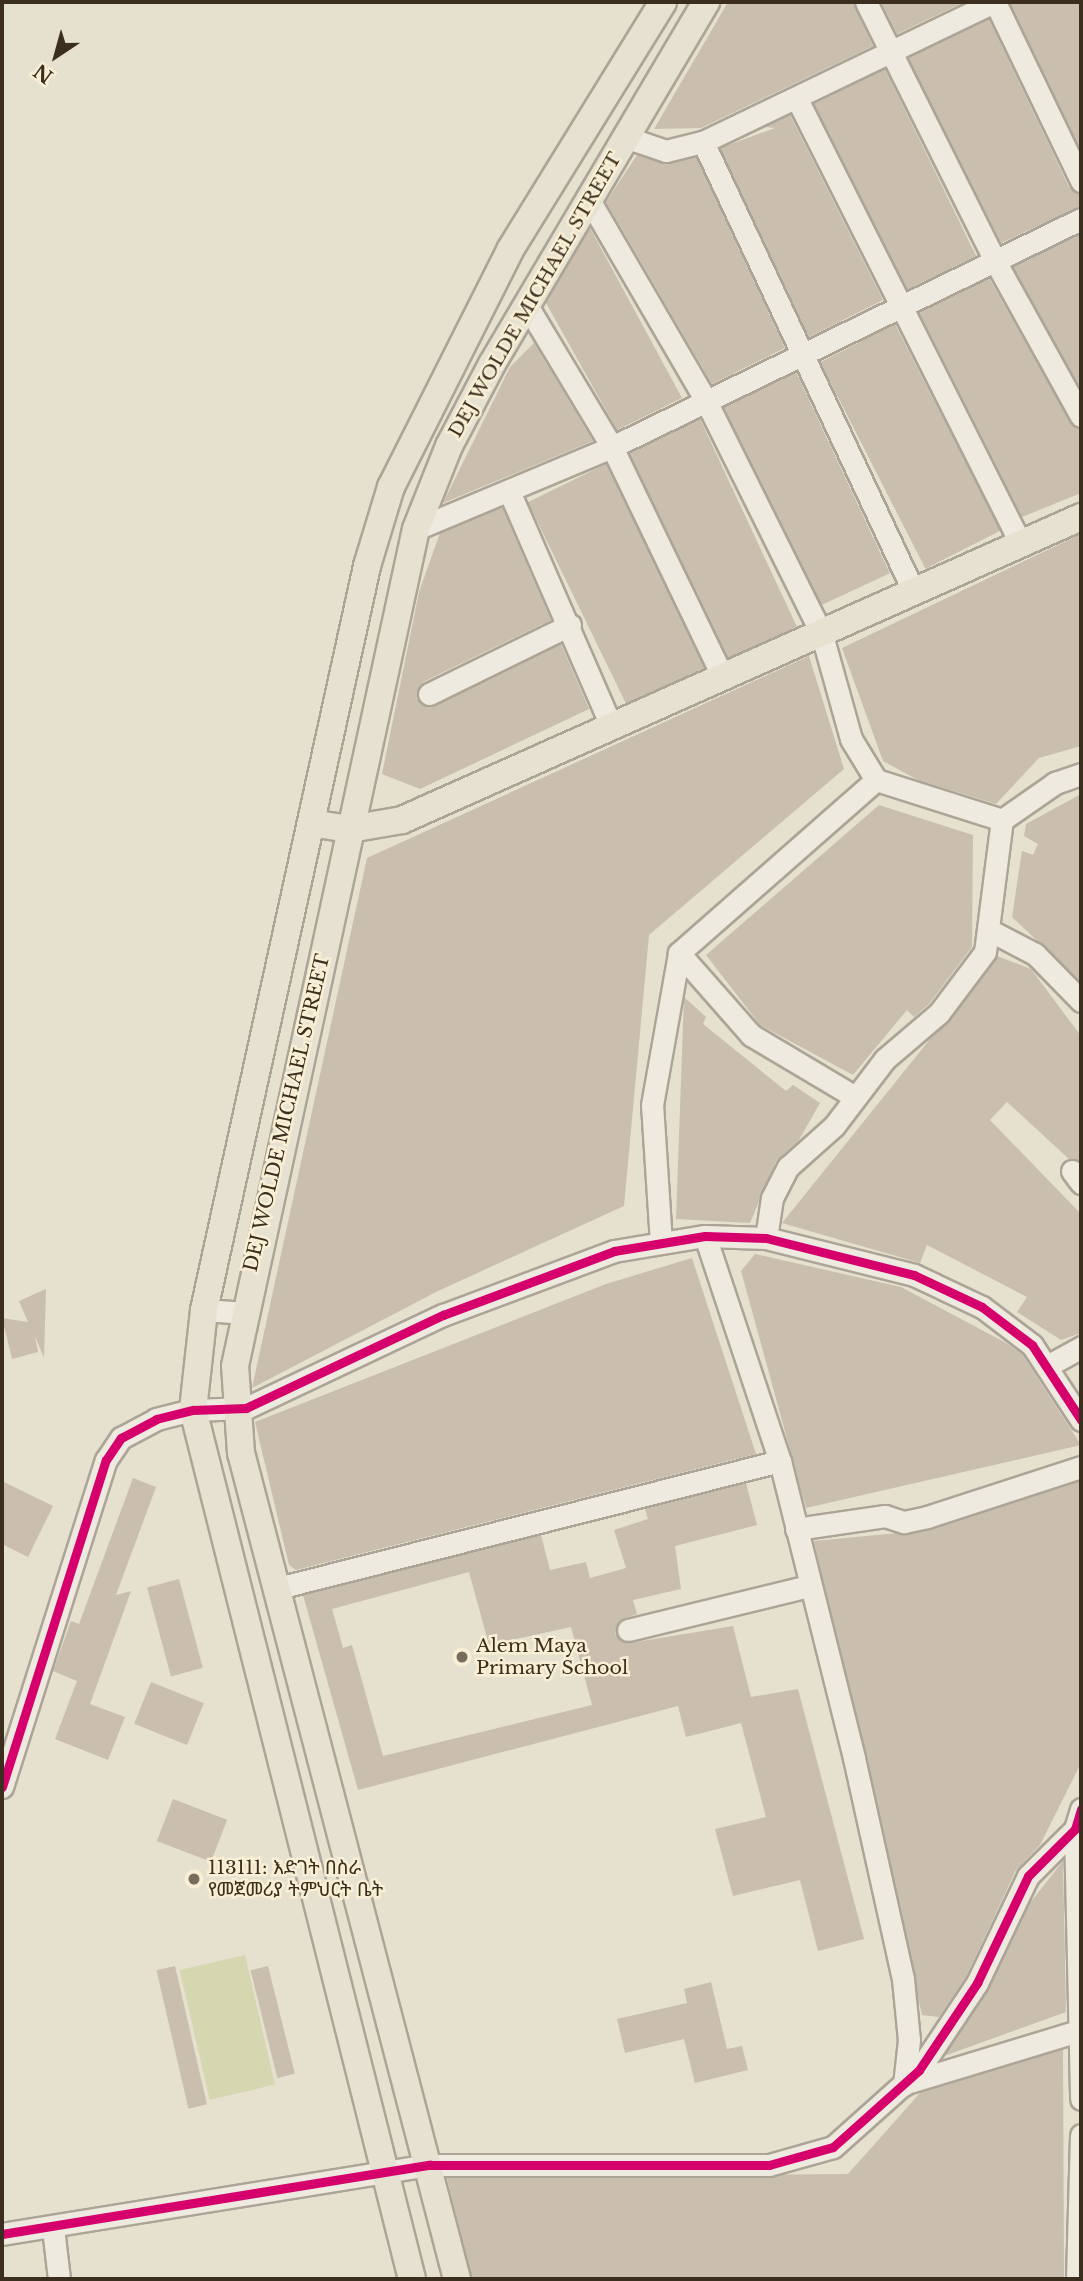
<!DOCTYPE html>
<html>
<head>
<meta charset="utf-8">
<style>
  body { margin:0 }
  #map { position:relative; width:1083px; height:2281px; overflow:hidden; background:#e6e0ce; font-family:"Libre Baskerville","Noto Sans Ethiopic",serif }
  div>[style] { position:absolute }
  .green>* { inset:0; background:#d5d7b0; transform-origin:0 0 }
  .building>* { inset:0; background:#cabeae; transform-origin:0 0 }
  .roads { filter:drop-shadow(2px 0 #aca597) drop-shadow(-2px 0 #aca597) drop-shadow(0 2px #aca597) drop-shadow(0 -2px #aca597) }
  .minor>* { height:21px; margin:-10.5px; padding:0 10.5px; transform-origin:10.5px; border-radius:10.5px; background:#eeeae0 }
  .major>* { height:26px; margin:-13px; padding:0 13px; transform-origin:13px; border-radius:13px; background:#e6e1d1 }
  .cycleway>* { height:9px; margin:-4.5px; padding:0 4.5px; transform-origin:4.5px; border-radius:4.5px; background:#d6006c }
  .dots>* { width:19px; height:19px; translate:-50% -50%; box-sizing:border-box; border:4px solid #f8efd4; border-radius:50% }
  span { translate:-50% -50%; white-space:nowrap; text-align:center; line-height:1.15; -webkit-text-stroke:5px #f8efd4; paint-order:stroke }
  .street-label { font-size:19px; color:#3c2e1e }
  .poi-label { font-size:19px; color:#3c2e1e }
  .left { translate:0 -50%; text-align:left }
  .frame { position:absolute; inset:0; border:4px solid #3c2e1e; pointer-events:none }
  .north { position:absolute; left:21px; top:21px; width:70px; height:70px; -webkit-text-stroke:5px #f8efd4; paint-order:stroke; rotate:216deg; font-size:19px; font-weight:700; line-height:28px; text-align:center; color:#3c2e1e }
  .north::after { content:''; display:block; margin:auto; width:24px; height:32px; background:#3c2e1e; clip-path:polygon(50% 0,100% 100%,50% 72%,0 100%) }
</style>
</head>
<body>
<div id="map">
  <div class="green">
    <div style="left:245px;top:1955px;width:133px;height:67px;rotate:77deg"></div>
  </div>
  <div class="building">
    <div style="clip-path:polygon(728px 2px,853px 2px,873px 46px,701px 128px,654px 129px)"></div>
    <div style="clip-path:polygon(881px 2px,964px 2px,897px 34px)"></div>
    <div style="clip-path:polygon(1009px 2px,1081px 2px,1081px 151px)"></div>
    <div style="clip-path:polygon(989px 19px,1069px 187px,1081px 194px,1081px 206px,1001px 243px,908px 58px)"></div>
    <div style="left:885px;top:69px;width:208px;height:79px;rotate:64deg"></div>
    <div style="clip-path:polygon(790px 115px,883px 300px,809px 337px,720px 148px,775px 128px,765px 127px)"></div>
    <div style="clip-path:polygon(637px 155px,668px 164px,696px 157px,785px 348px,712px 384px,606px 202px)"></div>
    <div style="clip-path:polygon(590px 228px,682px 398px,617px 430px,546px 303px)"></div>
    <div style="clip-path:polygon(1081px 233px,1081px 389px,1013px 267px)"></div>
    <div style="clip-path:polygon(989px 278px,1070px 422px,1081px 429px,1081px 493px,1022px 517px,919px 312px)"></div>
    <div style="left:895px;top:324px;width:232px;height:84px;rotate:63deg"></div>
    <div style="clip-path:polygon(534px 343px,593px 441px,443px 503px,510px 367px)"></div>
    <div style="left:796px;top:372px;width:222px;height:80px;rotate:65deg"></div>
    <div style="left:700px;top:419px;width:229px;height:79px;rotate:65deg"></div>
    <div style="left:606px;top:464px;width:226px;height:87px;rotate:64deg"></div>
    <div style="clip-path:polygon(502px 507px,551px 620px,423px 682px,417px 699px,435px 706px,561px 644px,589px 709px,420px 789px,382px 774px,419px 592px,440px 533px)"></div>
    <div style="clip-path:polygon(1081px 534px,1081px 746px,1039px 758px,996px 804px,918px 780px,883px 761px,842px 648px)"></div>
    <div style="clip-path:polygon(809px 656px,844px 769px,649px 935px,624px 1206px,438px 1291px,252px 1388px,367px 858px)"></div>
    <div style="clip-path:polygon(1081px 794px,1081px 982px,1012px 917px,1022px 851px,1033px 855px,1038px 844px,1024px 836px,1026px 824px)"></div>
    <div style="clip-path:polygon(879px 805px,973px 835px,972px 947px,929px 1004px,914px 1017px,907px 1010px,853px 1075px,760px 1025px,706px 955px)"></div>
    <div style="clip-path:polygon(997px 956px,1031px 969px,1081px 1036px,1081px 1162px,1069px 1159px,1007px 1102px,990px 1120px,1081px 1214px,1081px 1333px,1061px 1340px,1017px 1312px,1027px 1297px,927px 1245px,920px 1263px,782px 1223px)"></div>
    <div style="clip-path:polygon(684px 997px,706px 1017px,703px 1024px,786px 1091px,793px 1085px,820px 1103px,799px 1140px,776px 1161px,750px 1223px,676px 1219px)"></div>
    <div style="clip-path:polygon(755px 1254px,901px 1287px,1008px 1344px,1022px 1354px,1081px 1445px,806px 1508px,741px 1271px)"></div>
    <div style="clip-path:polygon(692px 1258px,756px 1454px,296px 1570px,289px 1565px,255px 1422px,606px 1284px)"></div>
    <div style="clip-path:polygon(46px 1289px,44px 1358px,35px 1336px,38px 1352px,12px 1359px,2px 1318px,28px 1322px,19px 1301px)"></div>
    <div style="clip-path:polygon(133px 1478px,156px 1487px,116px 1595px,131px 1591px,90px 1704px,125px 1717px,108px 1760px,55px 1739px,77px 1681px,53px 1671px,71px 1621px,79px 1624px)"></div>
    <div style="clip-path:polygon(2px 1481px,53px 1506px,28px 1557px,2px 1544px)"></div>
    <div style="clip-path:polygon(1081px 1481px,1081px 1763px,1040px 1845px,1016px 1870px,966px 1977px,939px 2017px,922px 2015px,814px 1541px,930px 1530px)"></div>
    <div style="clip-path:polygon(evenodd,746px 1483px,757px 1525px,675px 1546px,681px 1589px,633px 1600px,637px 1614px,620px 1620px,615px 1634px,630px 1643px,733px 1626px,751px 1697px,798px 1689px,864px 1939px,818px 1951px,800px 1880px,733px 1896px,715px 1829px,766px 1817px,741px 1723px,686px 1737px,678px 1706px,358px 1790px,303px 1595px,541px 1535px,550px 1570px,586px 1562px,590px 1578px,626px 1568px,614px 1530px,648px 1519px,645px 1509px,746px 1483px,469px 1572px,489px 1645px,571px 1627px,592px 1705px,383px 1756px,352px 1645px,343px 1648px,332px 1609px,469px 1572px)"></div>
    <div style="left:179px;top:1579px;width:92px;height:33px;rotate:75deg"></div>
    <div style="left:151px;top:1682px;width:57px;height:45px;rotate:22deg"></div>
    <div style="left:173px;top:1799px;width:58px;height:45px;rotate:21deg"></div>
    <div style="clip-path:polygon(1063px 1861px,1066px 2012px,944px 2056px,989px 1989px,1030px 1903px)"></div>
    <div style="left:175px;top:1966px;width:142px;height:19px;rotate:77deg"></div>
    <div style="left:268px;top:1966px;width:111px;height:18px;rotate:76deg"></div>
    <div style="clip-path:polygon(711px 1982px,727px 2049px,742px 2046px,748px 2070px,695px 2083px,684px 2039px,625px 2053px,617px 2019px,687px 2003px,684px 1989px)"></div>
    <div style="clip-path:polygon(1063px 2049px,1064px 2279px,472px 2279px,447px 2178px,848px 2174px,920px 2093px)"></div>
  </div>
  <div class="roads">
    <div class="minor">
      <div style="left:866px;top:2px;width:289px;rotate:63.5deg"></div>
      <div style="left:995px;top:261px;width:177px;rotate:61deg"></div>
      <div style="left:995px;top:2px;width:199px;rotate:64.3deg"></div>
      <div style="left:797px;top:99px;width:499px;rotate:63.3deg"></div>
      <div style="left:625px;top:137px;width:43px;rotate:18.9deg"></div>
      <div style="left:666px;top:151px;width:38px;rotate:-14deg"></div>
      <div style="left:703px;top:142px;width:323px;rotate:-25.7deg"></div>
      <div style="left:703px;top:142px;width:495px;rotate:64.9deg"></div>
      <div style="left:588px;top:198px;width:235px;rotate:59.8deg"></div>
      <div style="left:706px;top:401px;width:261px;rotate:63.6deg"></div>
      <div style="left:822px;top:635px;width:108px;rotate:74.4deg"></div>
      <div style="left:851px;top:739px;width:48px;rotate:58.6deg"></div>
      <div style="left:876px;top:780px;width:132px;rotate:17.6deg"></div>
      <div style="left:526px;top:304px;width:167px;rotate:59deg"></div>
      <div style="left:612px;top:447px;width:256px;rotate:64.3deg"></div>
      <div style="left:509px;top:491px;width:256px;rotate:66.5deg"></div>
      <div style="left:416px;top:529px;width:212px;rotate:-22.7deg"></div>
      <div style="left:612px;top:447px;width:521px;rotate:-25.93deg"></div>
      <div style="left:429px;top:694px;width:157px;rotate:-26.1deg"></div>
      <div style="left:989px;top:930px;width:52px;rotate:27.6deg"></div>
      <div style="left:1035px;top:954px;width:66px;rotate:45.6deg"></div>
      <div style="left:679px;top:953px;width:109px;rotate:48.7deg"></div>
      <div style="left:751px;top:1035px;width:121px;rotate:30.8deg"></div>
      <div style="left:1072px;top:1171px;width:15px;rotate:53deg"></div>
      <div style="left:705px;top:1236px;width:237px;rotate:71.6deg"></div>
      <div style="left:780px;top:1461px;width:306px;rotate:76deg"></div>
      <div style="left:854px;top:1758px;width:226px;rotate:77.5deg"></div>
      <div style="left:903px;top:1979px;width:61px;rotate:84.4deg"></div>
      <div style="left:909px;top:2040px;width:45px;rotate:96.3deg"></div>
      <div style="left:766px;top:1238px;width:40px;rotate:-81.5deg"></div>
      <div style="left:772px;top:1198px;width:35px;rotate:-63deg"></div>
      <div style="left:788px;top:1167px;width:62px;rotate:-41.7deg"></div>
      <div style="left:834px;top:1126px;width:84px;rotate:-52.7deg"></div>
      <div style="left:885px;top:1059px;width:71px;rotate:-40.4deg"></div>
      <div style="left:939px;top:1013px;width:76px;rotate:-53deg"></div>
      <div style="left:985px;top:952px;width:133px;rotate:-82.7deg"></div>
      <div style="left:1002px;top:820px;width:65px;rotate:-34.9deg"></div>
      <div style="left:1055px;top:783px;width:28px;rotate:-19deg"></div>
      <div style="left:661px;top:1243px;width:138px;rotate:-93.7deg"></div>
      <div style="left:652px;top:1105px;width:154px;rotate:-79.9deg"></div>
      <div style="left:679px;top:953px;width:262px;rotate:-41.3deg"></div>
      <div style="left:204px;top:1310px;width:39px;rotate:4deg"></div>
      <div style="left:1049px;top:1365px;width:37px;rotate:-29deg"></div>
      <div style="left:796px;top:1529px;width:90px;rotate:-8.3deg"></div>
      <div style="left:885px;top:1516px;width:20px;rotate:18deg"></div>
      <div style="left:904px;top:1522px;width:24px;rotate:-12deg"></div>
      <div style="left:927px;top:1517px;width:162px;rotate:-18deg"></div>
      <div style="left:278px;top:1588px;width:518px;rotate:-14.2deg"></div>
      <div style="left:628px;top:1630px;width:186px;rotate:-13.7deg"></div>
      <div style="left:2px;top:1787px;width:343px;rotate:-72.4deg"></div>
      <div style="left:106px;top:1460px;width:27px;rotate:-56deg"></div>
      <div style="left:121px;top:1438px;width:40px;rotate:-28deg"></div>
      <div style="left:156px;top:1419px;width:38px;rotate:-14deg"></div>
      <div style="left:193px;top:1410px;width:53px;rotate:-2.2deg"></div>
      <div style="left:246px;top:1408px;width:218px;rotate:-25.3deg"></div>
      <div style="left:443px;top:1315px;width:183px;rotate:-20.5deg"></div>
      <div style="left:614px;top:1251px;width:92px;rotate:-9.4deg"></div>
      <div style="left:705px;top:1236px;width:61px;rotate:1.9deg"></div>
      <div style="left:766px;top:1238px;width:153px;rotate:14deg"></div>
      <div style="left:914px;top:1275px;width:75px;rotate:25.2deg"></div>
      <div style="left:982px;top:1307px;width:63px;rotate:37.2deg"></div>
      <div style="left:1032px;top:1345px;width:90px;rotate:56.8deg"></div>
      <div style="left:1075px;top:1829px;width:270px;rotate:88.7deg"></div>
      <div style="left:910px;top:2082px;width:179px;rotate:-16.9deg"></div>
      <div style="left:53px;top:2228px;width:51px;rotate:83.3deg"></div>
      <div style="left:2px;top:2234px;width:433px;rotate:-9.2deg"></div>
      <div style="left:429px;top:2165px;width:340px"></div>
      <div style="left:769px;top:2165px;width:66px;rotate:-15.7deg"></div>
      <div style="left:833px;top:2147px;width:115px;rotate:-41.8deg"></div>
      <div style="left:919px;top:2070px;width:105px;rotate:-56.3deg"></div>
      <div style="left:977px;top:1983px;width:119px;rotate:-64.5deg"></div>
      <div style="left:1028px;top:1876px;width:66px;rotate:-45deg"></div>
      <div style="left:1075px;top:1829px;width:21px;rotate:-73deg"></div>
      <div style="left:1077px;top:2279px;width:144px;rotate:-88.4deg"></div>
    </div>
    <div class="major">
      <div style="left:311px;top:823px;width:39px;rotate:9deg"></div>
      <div style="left:350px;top:829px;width:53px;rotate:-9.8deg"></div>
      <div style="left:402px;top:820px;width:744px;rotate:-24.05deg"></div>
      <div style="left:412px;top:2279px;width:896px;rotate:-104.14deg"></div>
      <div style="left:193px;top:1410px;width:101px;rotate:-83.7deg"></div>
      <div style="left:204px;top:1310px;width:762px;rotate:-77.64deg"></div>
      <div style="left:367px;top:566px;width:83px;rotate:-73.1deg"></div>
      <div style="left:391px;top:487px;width:265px;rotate:-63.3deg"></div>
      <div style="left:510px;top:250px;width:291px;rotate:-58.3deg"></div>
      <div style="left:457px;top:2279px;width:854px;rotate:-104.65deg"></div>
      <div style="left:241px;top:1453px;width:87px;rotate:-93.9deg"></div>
      <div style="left:235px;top:1366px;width:856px;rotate:-77.8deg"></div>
      <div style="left:416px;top:529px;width:89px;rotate:-68.3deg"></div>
      <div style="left:449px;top:446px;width:93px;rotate:-62.3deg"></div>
      <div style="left:492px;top:364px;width:421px;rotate:-59.4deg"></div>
    </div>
  </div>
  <div class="cycleway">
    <div style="left:2px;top:1787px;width:343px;rotate:-72.4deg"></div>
    <div style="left:106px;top:1460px;width:27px;rotate:-56deg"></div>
    <div style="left:121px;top:1438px;width:40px;rotate:-28deg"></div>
    <div style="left:156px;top:1419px;width:38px;rotate:-14deg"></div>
    <div style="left:193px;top:1410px;width:53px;rotate:-2.2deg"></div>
    <div style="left:246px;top:1408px;width:218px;rotate:-25.3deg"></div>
    <div style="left:443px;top:1315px;width:183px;rotate:-20.5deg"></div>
    <div style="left:614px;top:1251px;width:92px;rotate:-9.4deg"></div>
    <div style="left:705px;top:1236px;width:61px;rotate:1.9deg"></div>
    <div style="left:766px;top:1238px;width:153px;rotate:14deg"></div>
    <div style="left:914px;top:1275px;width:75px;rotate:25.2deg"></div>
    <div style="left:982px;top:1307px;width:63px;rotate:37.2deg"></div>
    <div style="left:1032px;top:1345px;width:90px;rotate:56.8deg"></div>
    <div style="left:2px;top:2234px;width:433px;rotate:-9.2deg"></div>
    <div style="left:429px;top:2165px;width:340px"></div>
    <div style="left:769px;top:2165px;width:66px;rotate:-15.7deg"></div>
    <div style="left:833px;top:2147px;width:115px;rotate:-41.8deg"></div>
    <div style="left:919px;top:2070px;width:105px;rotate:-56.3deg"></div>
    <div style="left:977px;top:1983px;width:119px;rotate:-64.5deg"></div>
    <div style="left:1028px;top:1876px;width:66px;rotate:-45deg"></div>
    <div style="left:1075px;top:1829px;width:21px;rotate:-73deg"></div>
  </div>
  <div class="dots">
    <div style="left:462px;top:1657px;background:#786c5c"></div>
    <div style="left:194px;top:1879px;background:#786c5c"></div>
  </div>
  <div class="street-label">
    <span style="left:535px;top:295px;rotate:-60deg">DEJ WOLDE MICHAEL STREET</span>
    <span style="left:287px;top:1113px;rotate:-77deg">DEJ WOLDE MICHAEL STREET</span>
  </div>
  <div class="poi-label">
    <span class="left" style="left:476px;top:1657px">Alem Maya<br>Primary School</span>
    <span class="left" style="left:208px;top:1879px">113111: እድገት በስራ<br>የመጀመሪያ ትምህርት ቤት</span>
  </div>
  <div class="frame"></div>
  <div class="north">N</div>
</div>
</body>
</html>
